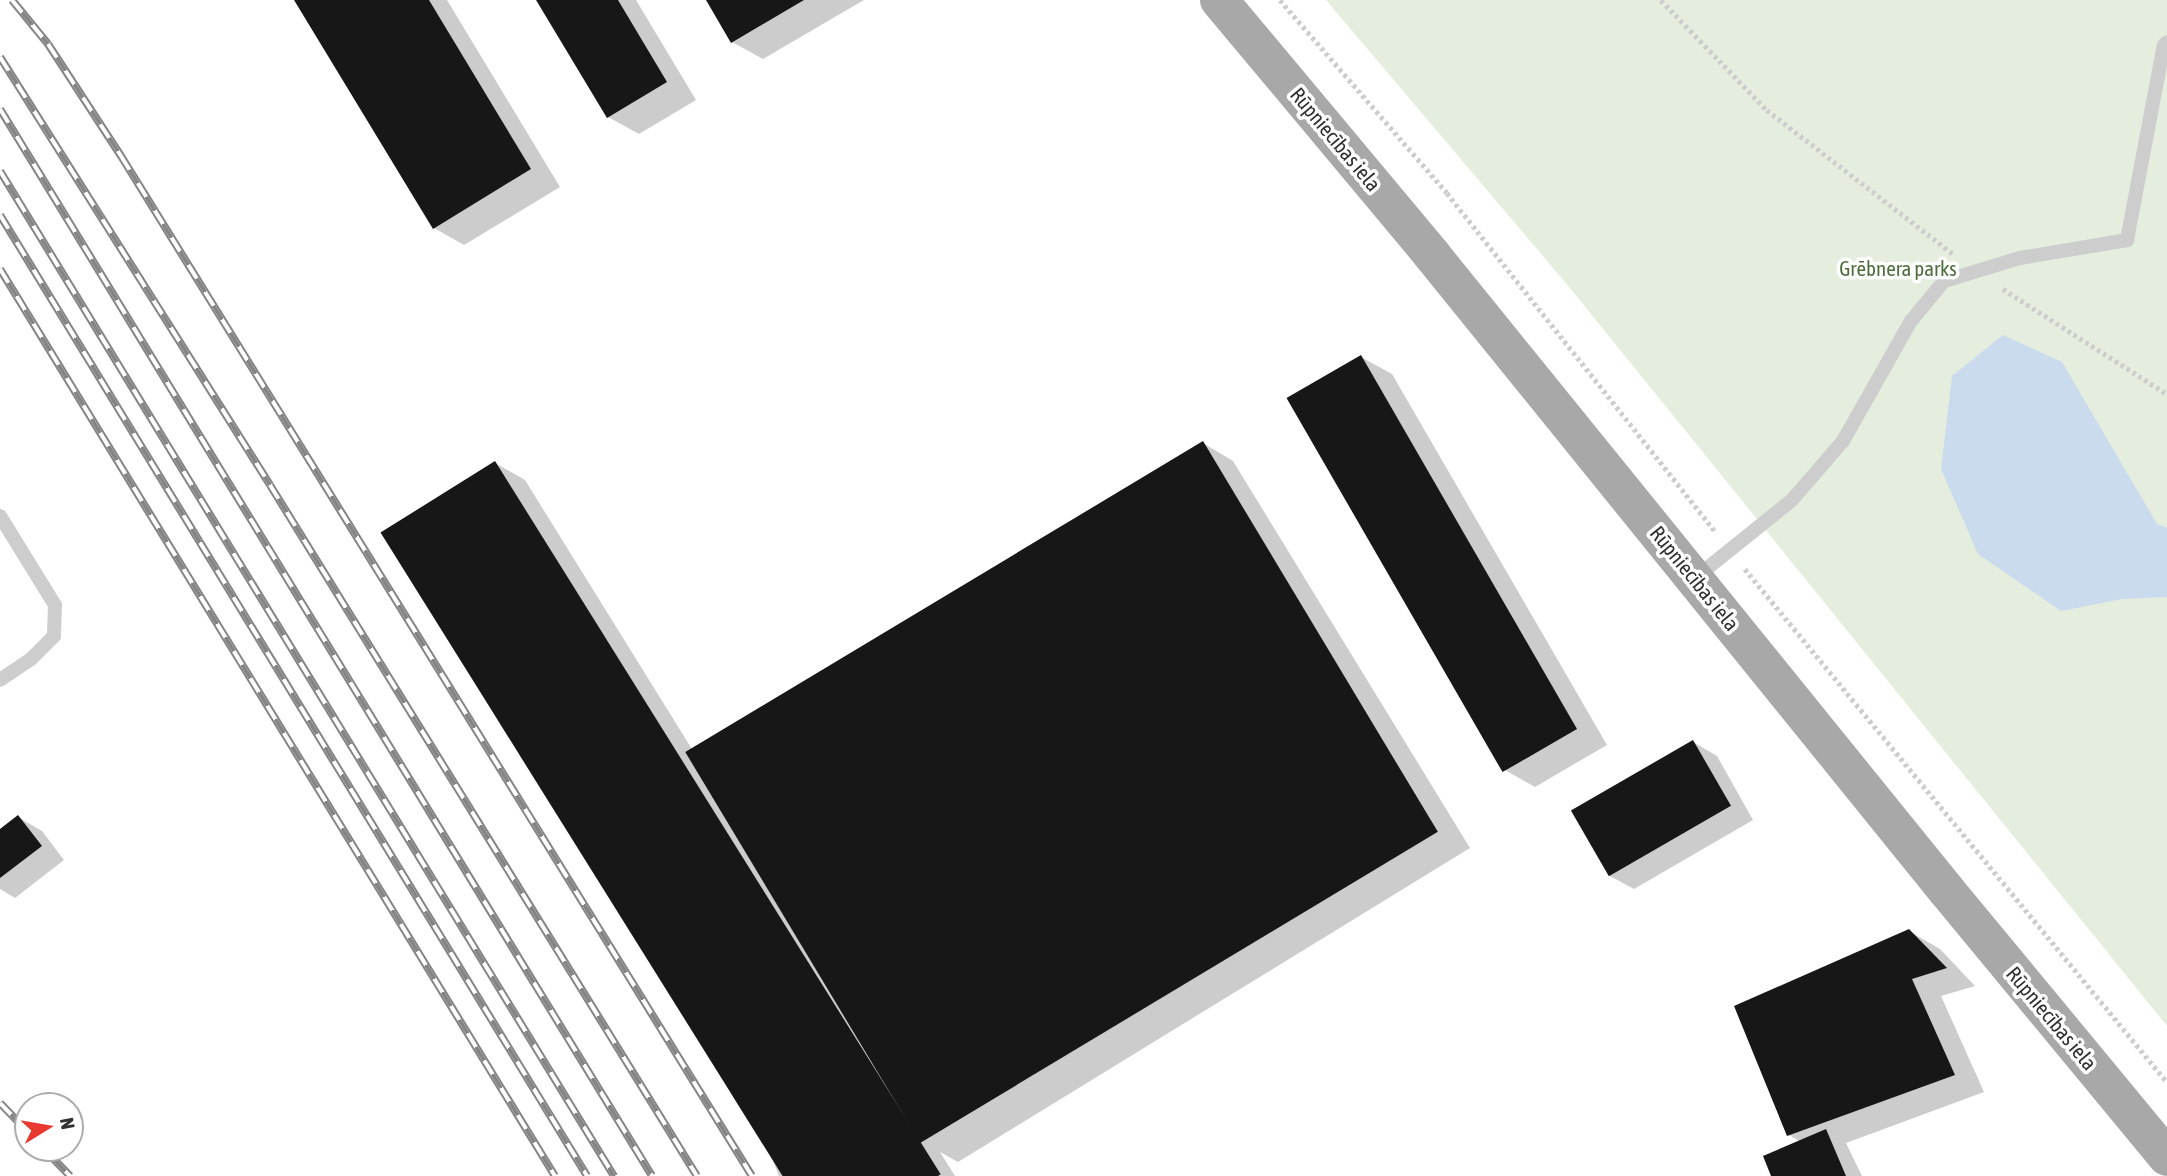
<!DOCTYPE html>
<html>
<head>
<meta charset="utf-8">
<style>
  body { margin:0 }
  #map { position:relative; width:2167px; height:1176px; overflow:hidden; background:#fff; font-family:"Asap Condensed",sans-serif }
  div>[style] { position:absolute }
  .green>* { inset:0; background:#e4edde }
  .water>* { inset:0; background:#cadbed }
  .shadow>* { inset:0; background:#0003 }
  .building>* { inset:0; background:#171717; transform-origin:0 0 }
  .path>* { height:4.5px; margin-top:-2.25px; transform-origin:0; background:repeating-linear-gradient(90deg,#cdcdcd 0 3.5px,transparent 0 7px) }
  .lane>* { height:14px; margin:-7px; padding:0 7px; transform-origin:7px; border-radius:7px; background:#cdcdcd }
  .primary>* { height:38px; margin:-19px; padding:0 19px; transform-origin:19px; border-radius:19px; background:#a8a8a8 }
  .rail>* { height:8px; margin-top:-4px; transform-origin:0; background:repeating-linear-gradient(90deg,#fff 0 16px,#858585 0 32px); box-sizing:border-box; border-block:2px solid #858585 }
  span { translate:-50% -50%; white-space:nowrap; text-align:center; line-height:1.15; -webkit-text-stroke:7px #fff; paint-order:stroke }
  .street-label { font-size:21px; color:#303030 }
  .park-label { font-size:21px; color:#4d6d3c }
  .north { position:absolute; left:14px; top:1092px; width:70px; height:70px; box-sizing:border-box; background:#fff; border:2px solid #acacac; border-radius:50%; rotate:79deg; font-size:19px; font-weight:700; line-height:28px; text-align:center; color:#303030 }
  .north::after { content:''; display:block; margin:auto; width:24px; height:32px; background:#e83830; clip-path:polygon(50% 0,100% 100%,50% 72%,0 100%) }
</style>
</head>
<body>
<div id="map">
  <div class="green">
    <div style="clip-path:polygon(1326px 0,2167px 0,2167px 1026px,1570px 288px)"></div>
  </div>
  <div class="water">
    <div style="clip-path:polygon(2003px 335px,2062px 362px,2157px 524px,2167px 528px,2167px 597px,2122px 599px,2061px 611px,1978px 554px,1941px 469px,1952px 376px)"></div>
  </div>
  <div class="shadow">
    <div style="clip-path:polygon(296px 0,447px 0,560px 187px,464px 245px,434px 228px)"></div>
    <div style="clip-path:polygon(538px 0,636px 0,696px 100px,639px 134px,608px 117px)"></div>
    <div style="clip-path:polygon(708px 0,864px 0,763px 59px,732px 42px)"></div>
    <div style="clip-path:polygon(1361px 357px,1392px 374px,1607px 745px,1535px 787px,1505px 770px)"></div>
    <div style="clip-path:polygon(1203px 443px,1233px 461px,1470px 848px,958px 1162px,940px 1152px,955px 1176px,779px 1176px,495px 463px,525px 480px,695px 754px)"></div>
    <div style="clip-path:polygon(1693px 742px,1717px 756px,1753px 820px,1634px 889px,1610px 876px)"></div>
    <div style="clip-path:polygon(18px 817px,42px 831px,64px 860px,15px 898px,0 889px,0 832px)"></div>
    <div style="clip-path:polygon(1909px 931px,1940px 949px,1975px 986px,1941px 996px,1984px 1092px,1846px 1143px,1862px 1176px,1773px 1176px,1801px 1142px,1789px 1135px)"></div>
  </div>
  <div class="building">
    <div style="clip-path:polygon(294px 0,429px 0,531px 169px,433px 229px)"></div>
    <div style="clip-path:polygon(536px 0,618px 0,667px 82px,607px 118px)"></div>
    <div style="clip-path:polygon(706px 0,804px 0,731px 43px)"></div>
    <div style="left:1361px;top:355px;width:432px;height:86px;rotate:60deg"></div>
    <div style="left:1203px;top:441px;width:456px;height:604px;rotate:59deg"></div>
    <div style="left:495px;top:461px;width:841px;height:135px;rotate:58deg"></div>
    <div style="left:1693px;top:740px;width:76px;height:141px;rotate:60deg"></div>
    <div style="clip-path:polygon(18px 815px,42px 846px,0 878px,0 829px)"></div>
    <div style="clip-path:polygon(1909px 929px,1947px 968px,1912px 979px,1955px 1075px,1787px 1136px,1734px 1006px)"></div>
    <div style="clip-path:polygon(1826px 1129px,1846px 1176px,1771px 1176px,1763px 1156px)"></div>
  </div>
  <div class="path">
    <div style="left:1280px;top:0;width:255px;rotate:49.1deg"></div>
    <div style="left:1447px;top:193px;width:433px;rotate:51.6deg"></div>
    <div style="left:1661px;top:0;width:153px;rotate:46.1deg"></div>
    <div style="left:1767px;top:110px;width:235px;rotate:37.7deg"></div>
    <div style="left:2003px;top:289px;width:195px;rotate:32.6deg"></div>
    <div style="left:1745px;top:569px;width:664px;rotate:50.56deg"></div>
  </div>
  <div class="lane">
    <div style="left:0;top:516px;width:105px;rotate:58.3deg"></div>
    <div style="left:55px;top:605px;width:31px;rotate:92deg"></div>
    <div style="left:54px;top:636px;width:33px;rotate:135deg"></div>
    <div style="left:31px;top:659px;width:37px;rotate:146deg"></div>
    <div style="left:1695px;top:578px;width:124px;rotate:-38.8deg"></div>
    <div style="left:1792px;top:500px;width:78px;rotate:-49.2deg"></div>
    <div style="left:1843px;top:441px;width:138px;rotate:-60.5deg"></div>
    <div style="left:1911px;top:321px;width:52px;rotate:-50.5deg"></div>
    <div style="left:1944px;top:281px;width:79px;rotate:-16.8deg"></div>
    <div style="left:2020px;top:258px;width:109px;rotate:-9.5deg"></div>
    <div style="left:2127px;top:240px;width:198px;rotate:-79.3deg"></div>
    <div style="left:2164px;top:45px;width:4px;rotate:-45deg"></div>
  </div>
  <div class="primary">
    <div style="left:1219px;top:0;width:332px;rotate:50.1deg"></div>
    <div style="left:1432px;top:255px;width:818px;rotate:51deg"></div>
    <div style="left:1947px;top:891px;width:345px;rotate:50.4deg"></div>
  </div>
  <div class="rail">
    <div style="left:12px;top:0;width:57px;rotate:50.7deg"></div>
    <div style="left:48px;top:44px;width:134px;rotate:56.9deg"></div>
    <div style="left:121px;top:156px;width:1199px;rotate:58.26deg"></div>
    <div style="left:0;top:57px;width:506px;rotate:57.75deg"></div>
    <div style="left:270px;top:485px;width:812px;rotate:58.29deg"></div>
    <div style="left:0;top:109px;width:1250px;rotate:58.57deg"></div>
    <div style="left:0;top:171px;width:1178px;rotate:58.58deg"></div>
    <div style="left:0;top:215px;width:1126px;rotate:58.58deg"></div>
    <div style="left:0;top:269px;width:1063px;rotate:58.54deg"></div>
    <div style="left:0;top:1103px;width:40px;rotate:46deg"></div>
    <div style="left:43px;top:1148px;width:39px;rotate:46deg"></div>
  </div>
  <div class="street-label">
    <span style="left:1336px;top:139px;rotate:50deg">Rūpniecības iela</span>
    <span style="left:1695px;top:578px;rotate:51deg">Rūpniecības iela</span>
    <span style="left:2052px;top:1018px;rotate:50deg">Rūpniecības iela</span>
  </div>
  <div class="park-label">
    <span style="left:1898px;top:268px">Grēbnera parks</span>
  </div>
  <div class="north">N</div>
</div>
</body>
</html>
